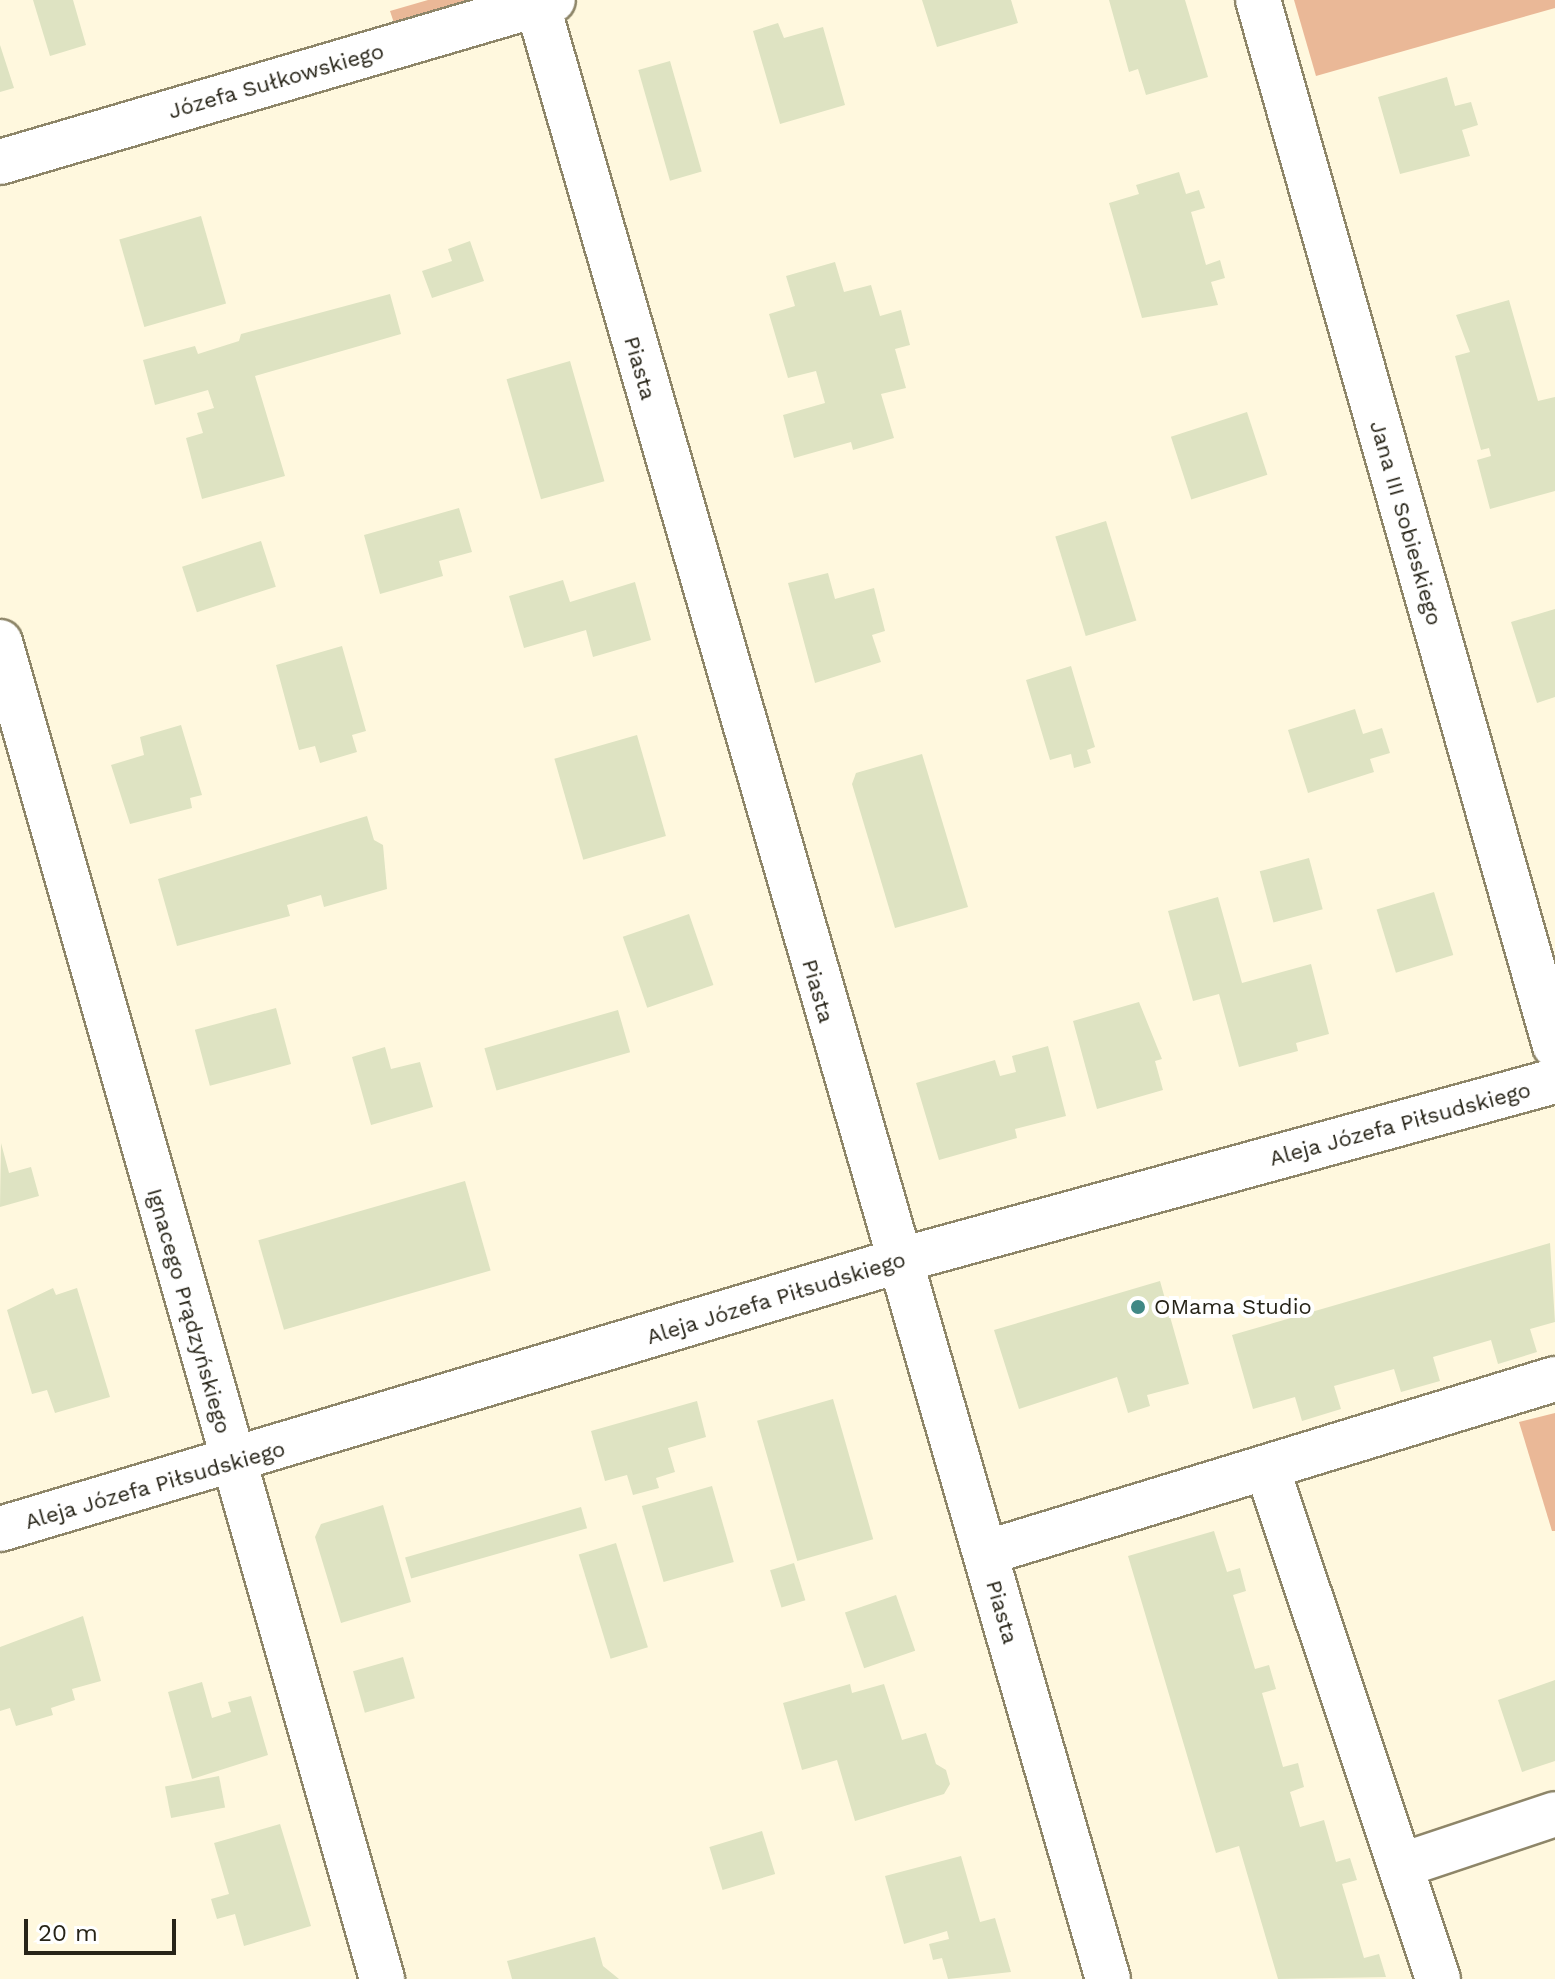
<!DOCTYPE html>
<html>
<head>
<meta charset="utf-8">
<style>
  body { margin:0 }
  #map { position:relative; width:1555px; height:1979px; overflow:hidden; background:#fff8de; font-family:"Work Sans",sans-serif }
  div>[style] { position:absolute }
  .green>* { inset:0; background:#eab897 }
  .building>* { inset:0; background:#dee3c2; transform-origin:0 0 }
  .roads { filter:drop-shadow(2px 0 #8e8669) drop-shadow(-2px 0 #8e8669) drop-shadow(0 2px #8e8669) drop-shadow(0 -2px #8e8669) }
  .street>* { height:44px; margin:-22px; padding:0 22px; transform-origin:22px; border-radius:22px; background:#fff }
  .secondary>* { height:44px; margin:-22px; padding:0 22px; transform-origin:22px; border-radius:22px; background:#fff }
  .dots>* { width:22px; height:22px; translate:-50% -50%; box-sizing:border-box; border:4px solid #fff; border-radius:50% }
  span { translate:-50% -50%; white-space:nowrap; text-align:center; line-height:1.15; -webkit-text-stroke:8px #fff; paint-order:stroke }
  .street-label { font-size:22px; color:#272418 }
  .poi-label { font-size:22px; color:#272418 }
  .left { translate:0 -50%; text-align:left }
  .scale { position:absolute; left:24px; top:1919px; width:152px; height:36px; box-sizing:border-box; border:4px solid #272418; border-top:0; padding-left:10px; font-size:24px; line-height:28px; white-space:nowrap; color:#272418; -webkit-text-stroke:6px #fff; paint-order:stroke }
</style>
</head>
<body>
<div id="map">
  <div class="green">
    <div style="clip-path:polygon(428px 0,470px 0,394px 23px,390px 11px)"></div>
    <div style="clip-path:polygon(1294px 0,1555px 0,1555px 8px,1316px 76px)"></div>
    <div style="clip-path:polygon(1555px 1413px,1555px 1531px,1552px 1531px,1519px 1422px)"></div>
  </div>
  <div class="building">
    <div style="clip-path:polygon(33px 0,73px 0,86px 45px,50px 56px)"></div>
    <div style="clip-path:polygon(922px 0,1011px 0,1018px 23px,937px 47px)"></div>
    <div style="clip-path:polygon(1109px 0,1185px 0,1208px 77px,1146px 95px,1138px 69px,1129px 72px)"></div>
    <div style="clip-path:polygon(778px 23px,784px 38px,823px 27px,845px 105px,780px 124px,753px 31px)"></div>
    <div style="clip-path:polygon(0 45px,14px 88px,0 92px)"></div>
    <div style="left:670px;top:61px;width:115px;height:33px;rotate:74deg"></div>
    <div style="clip-path:polygon(1447px 77px,1455px 106px,1471px 102px,1478px 125px,1462px 130px,1470px 156px,1400px 174px,1378px 97px)"></div>
    <div style="clip-path:polygon(1179px 172px,1186px 194px,1199px 190px,1205px 208px,1191px 212px,1206px 265px,1220px 260px,1225px 278px,1211px 282px,1218px 305px,1142px 318px,1109px 203px,1139px 194px,1136px 185px)"></div>
    <div style="left:201px;top:216px;width:91px;height:85px;rotate:74deg"></div>
    <div style="clip-path:polygon(470px 241px,484px 281px,432px 298px,422px 271px,452px 261px,448px 249px)"></div>
    <div style="clip-path:polygon(835px 262px,844px 292px,871px 285px,880px 316px,901px 310px,910px 345px,895px 349px,906px 388px,881px 394px,894px 438px,853px 450px,851px 442px,794px 458px,783px 415px,825px 403px,816px 371px,788px 378px,769px 314px,795px 306px,786px 276px)"></div>
    <div style="clip-path:polygon(390px 294px,401px 334px,255px 376px,285px 476px,202px 499px,186px 438px,203px 433px,197px 413px,214px 408px,208px 390px,155px 405px,143px 360px,195px 346px,198px 354px,239px 341px,241px 334px)"></div>
    <div style="clip-path:polygon(1509px 300px,1538px 401px,1555px 397px,1555px 491px,1490px 509px,1477px 460px,1491px 456px,1489px 448px,1481px 450px,1455px 356px,1470px 352px,1456px 315px)"></div>
    <div style="left:570px;top:361px;width:125px;height:66px;rotate:74deg"></div>
    <div style="left:1247px;top:412px;width:66px;height:80px;rotate:72deg"></div>
    <div style="clip-path:polygon(459px 508px,472px 552px,439px 561px,443px 576px,380px 594px,364px 535px)"></div>
    <div style="left:1106px;top:521px;width:104px;height:53px;rotate:73deg"></div>
    <div style="left:261px;top:541px;width:48px;height:83px;rotate:72deg"></div>
    <div style="clip-path:polygon(828px 573px,835px 599px,874px 588px,885px 631px,872px 635px,881px 662px,815px 683px,788px 583px)"></div>
    <div style="clip-path:polygon(563px 580px,570px 602px,635px 582px,651px 640px,593px 657px,586px 630px,524px 648px,509px 596px)"></div>
    <div style="clip-path:polygon(1555px 609px,1555px 697px,1537px 703px,1511px 622px)"></div>
    <div style="clip-path:polygon(342px 646px,366px 731px,352px 735px,357px 752px,320px 763px,315px 746px,299px 750px,276px 665px)"></div>
    <div style="clip-path:polygon(1071px 666px,1095px 747px,1087px 750px,1091px 763px,1074px 768px,1071px 754px,1050px 760px,1026px 680px)"></div>
    <div style="clip-path:polygon(1355px 709px,1363px 734px,1382px 728px,1390px 753px,1370px 759px,1374px 772px,1308px 793px,1288px 730px)"></div>
    <div style="clip-path:polygon(181px 725px,202px 795px,190px 798px,192px 808px,130px 824px,111px 765px,144px 755px,140px 737px)"></div>
    <div style="left:637px;top:735px;width:105px;height:86px;rotate:74deg"></div>
    <div style="clip-path:polygon(922px 754px,968px 907px,895px 928px,852px 784px,856px 773px)"></div>
    <div style="clip-path:polygon(367px 816px,374px 840px,383px 845px,387px 889px,324px 907px,321px 895px,287px 905px,290px 916px,177px 946px,158px 879px)"></div>
    <div style="left:1309px;top:858px;width:53px;height:51px;rotate:75deg"></div>
    <div style="left:1434px;top:892px;width:66px;height:60px;rotate:73deg"></div>
    <div style="clip-path:polygon(1218px 897px,1242px 983px,1311px 964px,1329px 1034px,1296px 1043px,1298px 1051px,1239px 1067px,1219px 994px,1193px 1001px,1168px 911px)"></div>
    <div style="left:689px;top:914px;width:75px;height:70px;rotate:71deg"></div>
    <div style="clip-path:polygon(1139px 1002px,1162px 1059px,1155px 1061px,1163px 1090px,1097px 1109px,1073px 1021px)"></div>
    <div style="left:276px;top:1008px;width:58px;height:84px;rotate:75deg"></div>
    <div style="left:618px;top:1010px;width:44px;height:139px;rotate:74deg"></div>
    <div style="clip-path:polygon(1048px 1046px,1066px 1116px,1015px 1129px,1017px 1138px,939px 1160px,916px 1083px,995px 1060px,1000px 1076px,1016px 1072px,1012px 1056px)"></div>
    <div style="clip-path:polygon(385px 1047px,391px 1069px,420px 1062px,433px 1107px,371px 1125px,352px 1057px)"></div>
    <div style="clip-path:polygon(1px 1143px,9px 1173px,31px 1167px,39px 1196px,0 1207px)"></div>
    <div style="left:465px;top:1181px;width:93px;height:215px;rotate:74deg"></div>
    <div style="clip-path:polygon(1550px 1243px,1555px 1322px,1530px 1329px,1537px 1352px,1498px 1364px,1491px 1340px,1433px 1357px,1440px 1381px,1401px 1392px,1394px 1369px,1334px 1386px,1341px 1409px,1302px 1421px,1295px 1397px,1253px 1409px,1232px 1335px)"></div>
    <div style="clip-path:polygon(1160px 1281px,1189px 1384px,1147px 1395px,1150px 1406px,1128px 1413px,1117px 1377px,1019px 1409px,994px 1330px)"></div>
    <div style="clip-path:polygon(53px 1288px,56px 1295px,77px 1288px,110px 1397px,55px 1413px,47px 1390px,32px 1394px,7px 1310px)"></div>
    <div style="left:833px;top:1399px;width:146px;height:79px;rotate:74deg"></div>
    <div style="clip-path:polygon(697px 1401px,706px 1437px,668px 1448px,675px 1472px,656px 1478px,659px 1488px,633px 1495px,627px 1475px,605px 1481px,591px 1431px)"></div>
    <div style="left:712px;top:1486px;width:79px;height:73px;rotate:74deg"></div>
    <div style="clip-path:polygon(383px 1505px,411px 1602px,341px 1623px,315px 1537px,321px 1524px)"></div>
    <div style="left:581px;top:1507px;width:22px;height:183px;rotate:74deg"></div>
    <div style="clip-path:polygon(1214px 1531px,1227px 1572px,1240px 1568px,1246px 1591px,1233px 1595px,1255px 1669px,1269px 1665px,1276px 1689px,1262px 1693px,1283px 1767px,1298px 1763px,1304px 1787px,1290px 1792px,1300px 1827px,1324px 1820px,1336px 1862px,1350px 1858px,1357px 1880px,1342px 1884px,1364px 1958px,1379px 1954px,1386px 1977px,1278px 1979px,1239px 1846px,1216px 1853px,1128px 1556px)"></div>
    <div style="left:616px;top:1543px;width:109px;height:39px;rotate:73deg"></div>
    <div style="left:794px;top:1563px;width:39px;height:25px;rotate:73deg"></div>
    <div style="left:896px;top:1595px;width:59px;height:54px;rotate:71deg"></div>
    <div style="clip-path:polygon(83px 1616px,101px 1681px,72px 1689px,75px 1700px,51px 1708px,53px 1715px,16px 1726px,10px 1708px,0 1711px,0 1647px)"></div>
    <div style="left:403px;top:1657px;width:43px;height:52px;rotate:74deg"></div>
    <div style="clip-path:polygon(1555px 1680px,1555px 1761px,1522px 1772px,1498px 1700px)"></div>
    <div style="clip-path:polygon(202px 1682px,212px 1718px,231px 1712px,228px 1702px,251px 1696px,268px 1755px,192px 1779px,168px 1692px)"></div>
    <div style="clip-path:polygon(850px 1684px,852px 1693px,884px 1684px,902px 1740px,926px 1733px,936px 1764px,946px 1770px,950px 1784px,944px 1794px,855px 1821px,837px 1760px,802px 1770px,783px 1703px)"></div>
    <div style="left:219px;top:1776px;width:32px;height:55px;rotate:79deg"></div>
    <div style="clip-path:polygon(280px 1824px,311px 1926px,244px 1946px,235px 1914px,217px 1919px,213px 1906px,211px 1899px,229px 1894px,214px 1843px)"></div>
    <div style="left:762px;top:1831px;width:45px;height:55px;rotate:73deg"></div>
    <div style="clip-path:polygon(961px 1856px,980px 1922px,995px 1918px,1011px 1972px,948px 1979px,942px 1958px,933px 1960px,929px 1944px,949px 1939px,947px 1931px,904px 1944px,885px 1876px)"></div>
    <div style="clip-path:polygon(595px 1937px,603px 1966px,619px 1979px,512px 1979px,507px 1961px)"></div>
  </div>
  <div class="roads">
    <div class="street">
      <div style="left:536px;top:0;width:2060px;rotate:73.88deg"></div>
      <div style="left:1258px;top:0;width:1087px;rotate:74.15deg"></div>
      <div style="left:0;top:162px;width:576px;rotate:-16.33deg"></div>
      <div style="left:0;top:642px;width:1391px;rotate:74.05deg"></div>
      <div style="left:1267px;top:1468px;width:539px;rotate:71.5deg"></div>
      <div style="left:985px;top:1553px;width:596px;rotate:-16.98deg"></div>
      <div style="left:1403px;top:1865px;width:160px;rotate:-18.5deg"></div>
    </div>
    <div class="secondary">
      <div style="left:0;top:1529px;width:940px;rotate:-16.62deg"></div>
      <div style="left:901px;top:1260px;width:678px;rotate:-15.31deg"></div>
    </div>
  </div>
  <div class="dots">
    <div style="left:1138px;top:1307px;background:#408885"></div>
  </div>
  <div class="street-label">
    <span style="left:276px;top:81px;rotate:-16deg">Józefa Sułkowskiego</span>
    <span style="left:640px;top:368px;rotate:74deg">Piasta</span>
    <span style="left:1406px;top:523px;rotate:74deg">Jana III Sobieskiego</span>
    <span style="left:818px;top:991px;rotate:74deg">Piasta</span>
    <span style="left:1400px;top:1124px;rotate:-15deg">Aleja Józefa Piłsudskiego</span>
    <span style="left:776px;top:1298px;rotate:-17deg">Aleja Józefa Piłsudskiego</span>
    <span style="left:189px;top:1311px;rotate:74deg">Ignacego Prądzyńskiego</span>
    <span style="left:155px;top:1485px;rotate:-16deg">Aleja Józefa Piłsudskiego</span>
    <span style="left:1002px;top:1612px;rotate:74deg">Piasta</span>
  </div>
  <div class="poi-label">
    <span class="left" style="left:1154px;top:1307px">OMama Studio</span>
  </div>
  <div class="scale">20 m</div>
</div>
</body>
</html>
